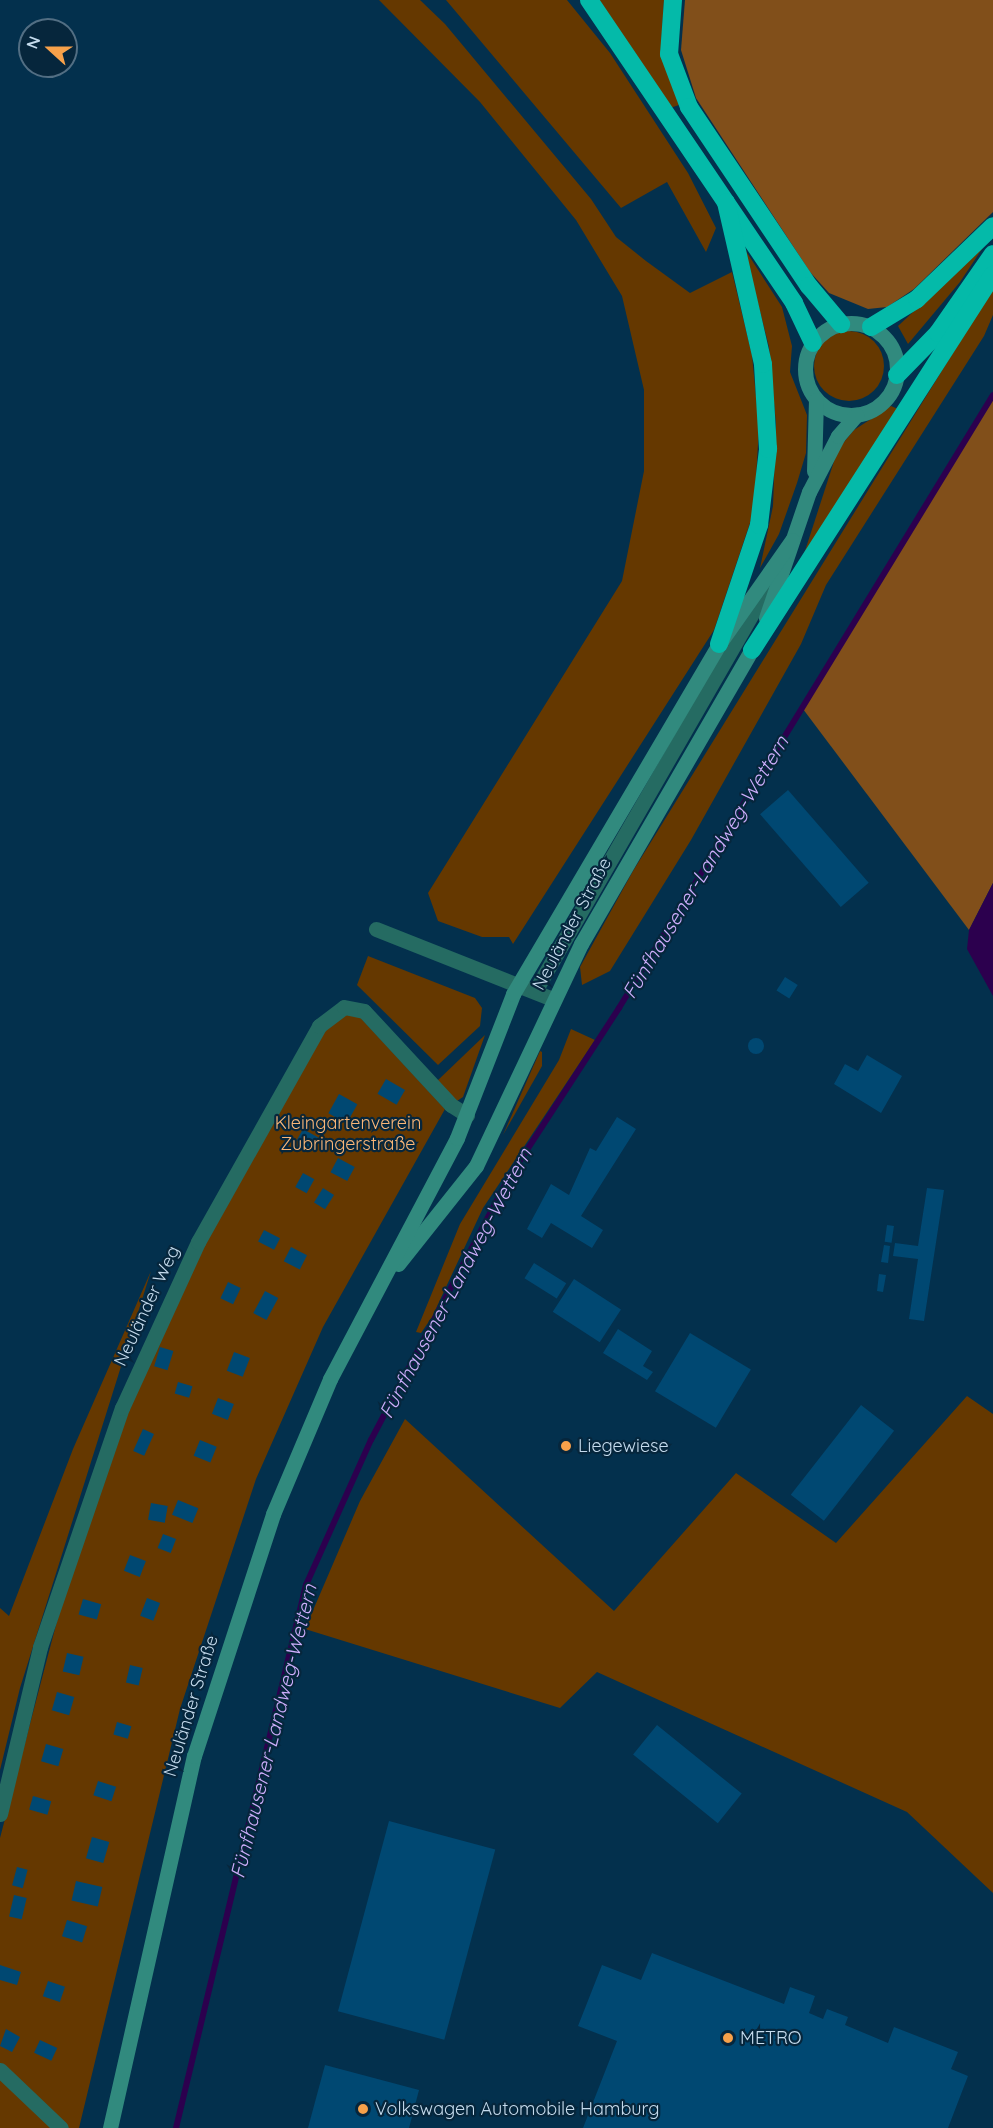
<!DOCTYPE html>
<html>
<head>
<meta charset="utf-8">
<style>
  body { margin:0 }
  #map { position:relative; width:993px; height:2128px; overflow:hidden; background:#03304d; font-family:Quicksand,sans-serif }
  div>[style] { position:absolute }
  .green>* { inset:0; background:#653800 }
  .round { border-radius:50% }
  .forest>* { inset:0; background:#814f1a }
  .water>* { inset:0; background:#2c004e }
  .stream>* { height:6px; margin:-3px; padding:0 3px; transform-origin:3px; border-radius:3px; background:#2c004e }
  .building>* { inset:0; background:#004872; transform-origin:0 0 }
  .street>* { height:15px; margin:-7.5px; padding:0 7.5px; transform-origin:7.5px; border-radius:7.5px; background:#256b62 }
  .secondary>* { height:15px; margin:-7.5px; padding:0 7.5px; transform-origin:7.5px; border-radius:7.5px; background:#318a7e }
  .secondary>.ring { margin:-7.5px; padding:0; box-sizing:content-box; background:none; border:15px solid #318a7e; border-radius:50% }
  .highway>* { height:18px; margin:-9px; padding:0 9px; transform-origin:9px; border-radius:9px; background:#04baa9 }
  .dots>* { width:16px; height:16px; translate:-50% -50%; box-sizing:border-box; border:3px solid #06263c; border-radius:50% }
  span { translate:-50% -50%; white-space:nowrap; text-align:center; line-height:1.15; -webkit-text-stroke:4.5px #06263c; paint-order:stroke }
  .street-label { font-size:18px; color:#c5dbed }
  .park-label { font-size:18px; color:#fab677 }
  .poi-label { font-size:18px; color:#c5dbed }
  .left { translate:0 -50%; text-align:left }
  .water-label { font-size:20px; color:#ceaefc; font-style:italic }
  .north { position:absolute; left:18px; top:18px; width:60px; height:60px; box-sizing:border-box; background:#06263c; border:2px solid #526e83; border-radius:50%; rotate:291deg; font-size:16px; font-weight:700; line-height:24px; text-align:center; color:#c5dbed }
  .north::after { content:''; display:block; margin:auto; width:21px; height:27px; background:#f7a14a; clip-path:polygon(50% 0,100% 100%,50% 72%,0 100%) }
</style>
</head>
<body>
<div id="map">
  <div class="green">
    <div style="clip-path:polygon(379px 0,420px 0,445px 24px,591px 199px,616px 237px,646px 261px,690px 293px,732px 272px,752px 355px,759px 428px,754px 511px,714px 630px,513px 944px,509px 937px,482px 937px,438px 921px,428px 893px,622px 581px,644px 471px,644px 390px,622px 296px,576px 220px,480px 102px)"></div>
    <div style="clip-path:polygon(446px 0,567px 0,610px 53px,688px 173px,716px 228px,706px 252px,667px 182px,621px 208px)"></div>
    <div style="clip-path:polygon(596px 0,664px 0,661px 47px,679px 105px,670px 108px)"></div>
    <div style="clip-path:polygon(984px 246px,960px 282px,908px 344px,898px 326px)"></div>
    <div style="clip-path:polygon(744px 248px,782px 307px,792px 346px,790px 372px,807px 415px,806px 453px,797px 483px,779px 534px,760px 568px,773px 506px,776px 424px,769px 347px)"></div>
    <div style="clip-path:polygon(993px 288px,993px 315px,984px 336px,826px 585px,801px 644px,691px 840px,610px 971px,582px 985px,580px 967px,633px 871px)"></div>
    <div class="round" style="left:814px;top:331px;width:70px;height:70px"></div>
    <div style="clip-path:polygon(891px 406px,898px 409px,804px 554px,838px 449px,854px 430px)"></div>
    <div style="clip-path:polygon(368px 956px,475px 998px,482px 1008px,480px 1026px,438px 1065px,357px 985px)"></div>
    <div style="clip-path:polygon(346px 1013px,358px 1015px,445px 1109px,323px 1327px,256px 1479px,180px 1709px,79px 2128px,0 2128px,0 1838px,77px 1545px,123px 1420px,225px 1202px,324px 1028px)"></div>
    <div style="clip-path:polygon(571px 1029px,595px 1040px,483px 1208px,432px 1317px,421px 1333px,416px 1332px,460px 1224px,559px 1060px)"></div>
    <div style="clip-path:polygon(485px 1035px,463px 1097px,457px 1101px,436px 1082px)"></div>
    <div style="clip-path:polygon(542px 1052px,542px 1066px,503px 1135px,540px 1051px)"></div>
    <div style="clip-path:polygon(151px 1271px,20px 1688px,0 1770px,0 1608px,9px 1616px,73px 1449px)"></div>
    <div style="clip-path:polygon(967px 1396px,993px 1414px,993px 1893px,907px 1812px,597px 1672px,560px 1708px,305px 1629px,360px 1501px,405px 1419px,614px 1611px,736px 1473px,836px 1543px)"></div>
  </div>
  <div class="forest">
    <div style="clip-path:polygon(685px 0,993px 0,993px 212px,914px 289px,887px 307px,868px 309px,829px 293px,810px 272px,696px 98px,681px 50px)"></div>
    <div style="clip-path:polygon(993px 395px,993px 883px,969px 930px,803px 709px)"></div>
  </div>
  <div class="water">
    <div style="clip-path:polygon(993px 883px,993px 996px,967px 949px,969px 930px)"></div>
  </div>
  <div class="stream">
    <div style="left:176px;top:2128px;width:558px;rotate:-76.54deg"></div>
    <div style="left:306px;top:1585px;width:159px;rotate:-65.9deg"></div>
    <div style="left:371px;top:1440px;width:295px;rotate:-62.3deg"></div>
    <div style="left:508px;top:1179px;width:204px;rotate:-57deg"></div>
    <div style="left:619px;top:1008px;width:718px;rotate:-58.61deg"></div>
  </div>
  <div class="building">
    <div style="left:788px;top:790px;width:123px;height:37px;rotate:49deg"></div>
    <div style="left:785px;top:977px;width:15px;height:16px;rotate:32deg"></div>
    <div class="round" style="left:748px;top:1038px;width:16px;height:16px"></div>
    <div style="clip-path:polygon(867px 1055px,902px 1076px,881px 1113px,834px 1084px,845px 1064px,858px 1071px)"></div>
    <div style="left:386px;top:1079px;width:22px;height:17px;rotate:30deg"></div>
    <div style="left:339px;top:1094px;width:21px;height:22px;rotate:29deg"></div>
    <div style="clip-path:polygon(617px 1117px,636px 1129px,581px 1216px,603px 1230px,592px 1248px,551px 1223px,542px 1238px,527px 1229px,551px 1184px,569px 1195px,590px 1148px,596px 1151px)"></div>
    <div style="left:303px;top:1129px;width:18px;height:13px;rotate:29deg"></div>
    <div style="left:338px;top:1158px;width:19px;height:16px;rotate:28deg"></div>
    <div style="left:303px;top:1173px;width:13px;height:16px;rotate:29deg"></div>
    <div style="left:323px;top:1188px;width:13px;height:17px;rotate:32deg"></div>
    <div style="clip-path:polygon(927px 1188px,944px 1190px,924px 1321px,909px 1319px,918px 1259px,893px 1256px,895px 1243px,918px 1246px)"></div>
    <div style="left:887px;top:1225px;width:7px;height:17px;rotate:8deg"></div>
    <div style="left:264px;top:1230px;width:18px;height:13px;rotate:27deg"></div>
    <div style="clip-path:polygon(884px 1245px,890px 1246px,888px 1263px,881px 1262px)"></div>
    <div style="left:291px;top:1247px;width:18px;height:16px;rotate:27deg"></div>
    <div style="left:534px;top:1263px;width:38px;height:18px;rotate:32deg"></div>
    <div style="clip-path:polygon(879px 1274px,886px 1275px,883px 1292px,877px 1291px)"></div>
    <div style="left:574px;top:1279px;width:56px;height:39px;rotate:33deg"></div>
    <div style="left:228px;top:1282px;width:14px;height:18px;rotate:25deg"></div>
    <div style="left:265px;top:1291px;width:15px;height:25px;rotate:28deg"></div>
    <div style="clip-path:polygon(618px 1329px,652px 1351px,643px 1366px,653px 1372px,647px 1380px,603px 1353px)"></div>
    <div style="left:690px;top:1333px;width:71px;height:68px;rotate:31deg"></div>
    <div style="left:160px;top:1347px;width:14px;height:20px;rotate:17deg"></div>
    <div style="left:234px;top:1352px;width:17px;height:20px;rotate:21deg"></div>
    <div style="left:178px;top:1382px;width:15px;height:12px;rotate:16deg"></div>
    <div style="left:218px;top:1398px;width:17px;height:17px;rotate:21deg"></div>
    <div style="left:861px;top:1405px;width:42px;height:114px;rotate:38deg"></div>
    <div style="left:143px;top:1429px;width:12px;height:24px;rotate:24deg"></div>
    <div style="left:200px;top:1440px;width:18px;height:17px;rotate:22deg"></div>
    <div style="left:178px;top:1500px;width:22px;height:16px;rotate:22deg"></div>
    <div style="left:151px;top:1503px;width:17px;height:17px;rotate:10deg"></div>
    <div style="left:163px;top:1534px;width:14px;height:15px;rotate:21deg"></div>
    <div style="left:130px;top:1555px;width:17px;height:17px;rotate:21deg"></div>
    <div style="left:147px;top:1598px;width:14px;height:19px;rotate:21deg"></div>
    <div style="left:83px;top:1599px;width:19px;height:16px;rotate:16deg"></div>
    <div style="left:67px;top:1653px;width:17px;height:19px;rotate:13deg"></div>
    <div style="left:130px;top:1665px;width:13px;height:18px;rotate:13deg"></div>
    <div style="left:57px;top:1692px;width:18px;height:19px;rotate:16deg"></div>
    <div style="left:117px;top:1722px;width:15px;height:13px;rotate:16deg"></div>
    <div style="left:657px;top:1725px;width:109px;height:38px;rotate:39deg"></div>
    <div style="left:46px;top:1744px;width:18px;height:18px;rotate:16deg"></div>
    <div style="left:98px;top:1781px;width:19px;height:15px;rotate:18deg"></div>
    <div style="left:33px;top:1796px;width:19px;height:14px;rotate:16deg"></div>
    <div style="left:389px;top:1821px;width:110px;height:197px;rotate:15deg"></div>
    <div style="left:92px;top:1837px;width:18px;height:22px;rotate:16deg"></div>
    <div style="left:17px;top:1867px;width:11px;height:19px;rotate:15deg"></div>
    <div style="left:76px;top:1881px;width:27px;height:20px;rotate:13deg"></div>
    <div style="left:14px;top:1895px;width:13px;height:22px;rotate:13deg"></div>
    <div style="left:67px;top:1920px;width:21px;height:17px;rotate:17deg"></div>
    <div style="clip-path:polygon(652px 1953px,784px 2004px,790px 1987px,815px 1996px,809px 2013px,823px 2019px,827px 2009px,848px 2017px,845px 2025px,888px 2043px,894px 2027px,958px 2052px,951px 2069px,968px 2076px,948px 2128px,583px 2128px,617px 2041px,578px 2026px,602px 1965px,641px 1980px)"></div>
    <div style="clip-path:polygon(0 1965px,21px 1972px,17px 1985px,0 1980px)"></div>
    <div style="left:48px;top:1981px;width:18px;height:16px;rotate:19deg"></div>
    <div style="clip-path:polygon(6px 2029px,20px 2037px,12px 2052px,0 2046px)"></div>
    <div style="left:40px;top:2040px;width:19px;height:14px;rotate:25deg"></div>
    <div style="clip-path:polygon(325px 2065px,419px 2090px,409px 2128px,308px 2128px)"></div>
  </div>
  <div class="street">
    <div style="left:376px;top:929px;width:190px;rotate:21.6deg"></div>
    <div style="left:535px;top:991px;width:483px;rotate:-60.1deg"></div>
    <div style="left:0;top:1814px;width:172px;rotate:-76.5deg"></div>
    <div style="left:40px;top:1647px;width:253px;rotate:-71.1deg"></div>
    <div style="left:122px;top:1408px;width:183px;rotate:-65.4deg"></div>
    <div style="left:198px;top:1242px;width:248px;rotate:-60.7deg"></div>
    <div style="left:319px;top:1026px;width:31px;rotate:-37deg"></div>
    <div style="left:344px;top:1007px;width:20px;rotate:11deg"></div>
    <div style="left:364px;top:1011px;width:128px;rotate:47.2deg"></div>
    <div style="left:451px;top:1105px;width:19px;rotate:32deg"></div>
    <div style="left:0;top:2070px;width:84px;rotate:43.6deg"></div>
  </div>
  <div class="secondary">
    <div class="ring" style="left:805px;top:323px;width:77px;height:77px"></div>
    <div style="left:814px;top:471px;width:71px;rotate:-88.4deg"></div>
    <div style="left:766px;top:618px;width:133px;rotate:-71.2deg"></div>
    <div style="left:809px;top:492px;width:63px;rotate:-62.6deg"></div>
    <div style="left:838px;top:436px;width:28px;rotate:-49deg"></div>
    <div style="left:398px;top:1264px;width:125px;rotate:-51.5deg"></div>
    <div style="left:476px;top:1166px;width:246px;rotate:-64.7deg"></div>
    <div style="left:581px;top:944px;width:351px;rotate:-59.9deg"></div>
    <div style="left:110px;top:2128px;width:381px;rotate:-77.3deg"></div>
    <div style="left:194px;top:1756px;width:255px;rotate:-71.9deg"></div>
    <div style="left:273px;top:1514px;width:147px;rotate:-67.1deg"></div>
    <div style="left:330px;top:1379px;width:272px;rotate:-62.2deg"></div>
    <div style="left:457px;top:1138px;width:155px;rotate:-68.7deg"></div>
    <div style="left:513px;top:994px;width:406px;rotate:-59.5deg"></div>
    <div style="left:719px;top:644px;width:127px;rotate:-54.9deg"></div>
  </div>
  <div class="highway">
    <div style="left:589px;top:0;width:366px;rotate:55.9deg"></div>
    <div style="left:794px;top:303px;width:44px;rotate:64.6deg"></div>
    <div style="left:673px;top:0;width:54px;rotate:94.2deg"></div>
    <div style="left:669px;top:54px;width:57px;rotate:69.3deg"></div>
    <div style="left:689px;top:107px;width:216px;rotate:56.2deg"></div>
    <div style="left:809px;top:286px;width:50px;rotate:49.9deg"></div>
    <div style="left:871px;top:327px;width:54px;rotate:-31.3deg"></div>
    <div style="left:917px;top:299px;width:105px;rotate:-43.8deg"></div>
    <div style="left:897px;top:375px;width:59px;rotate:-45.7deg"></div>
    <div style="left:938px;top:333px;width:96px;rotate:-55.2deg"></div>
    <div style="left:719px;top:644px;width:126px;rotate:-71.4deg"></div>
    <div style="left:759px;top:525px;width:77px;rotate:-83.2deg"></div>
    <div style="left:768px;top:449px;width:85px;rotate:-93.4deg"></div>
    <div style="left:763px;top:364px;width:166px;rotate:-102.9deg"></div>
    <div style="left:752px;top:650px;width:446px;rotate:-57.3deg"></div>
  </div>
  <div class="dots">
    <div style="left:566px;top:1446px;background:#f7a14a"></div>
    <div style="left:728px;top:2038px;background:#f7a14a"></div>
    <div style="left:363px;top:2109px;background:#f7a14a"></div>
  </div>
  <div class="street-label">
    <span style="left:572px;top:924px;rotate:-62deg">Neuländer Straße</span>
    <span style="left:147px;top:1306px;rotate:-65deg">Neuländer Weg</span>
    <span style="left:191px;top:1706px;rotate:-73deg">Neuländer Straße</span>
  </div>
  <div class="park-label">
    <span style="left:348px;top:1134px">Kleingartenverein<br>Zubringerstraße</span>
  </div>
  <div class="poi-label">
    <span class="left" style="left:578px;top:1446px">Liegewiese</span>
    <span class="left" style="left:740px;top:2038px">METRO</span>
    <span class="left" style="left:375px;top:2109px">Volkswagen Automobile Hamburg</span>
  </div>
  <div class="water-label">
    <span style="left:705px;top:867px;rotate:-59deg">Fünfhausener-Landweg-Wettern</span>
    <span style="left:455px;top:1283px;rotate:-62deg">Fünfhausener-Landweg-Wettern</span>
    <span style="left:273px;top:1731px;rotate:-76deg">Fünfhausener-Landweg-Wettern</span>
  </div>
  <div class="north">N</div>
</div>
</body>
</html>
